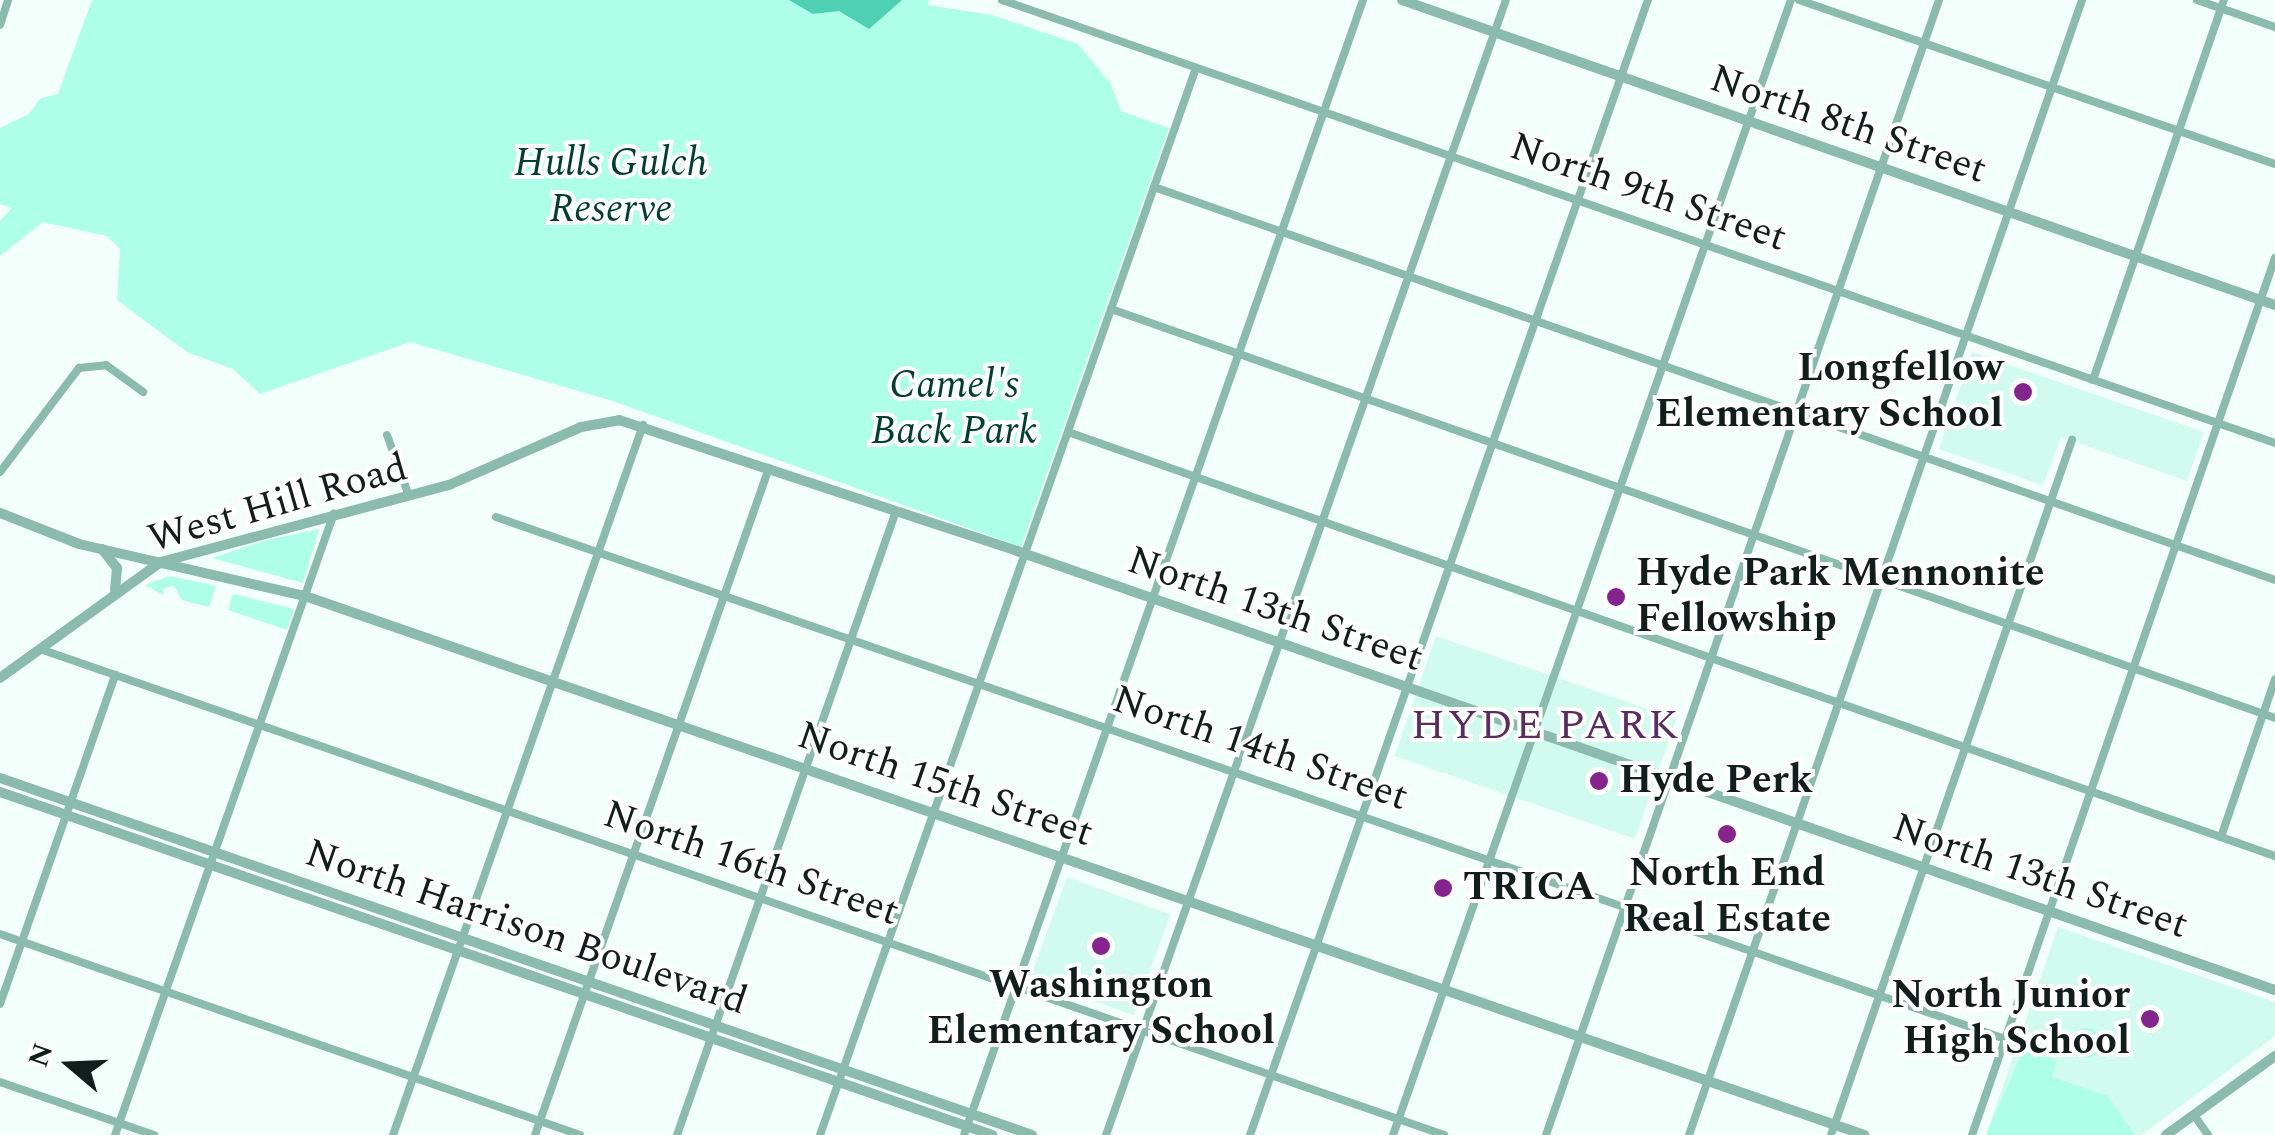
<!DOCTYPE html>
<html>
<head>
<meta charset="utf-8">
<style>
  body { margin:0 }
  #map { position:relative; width:2275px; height:1135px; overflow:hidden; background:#f2fffa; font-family:Spectral,serif }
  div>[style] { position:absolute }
  .built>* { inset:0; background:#d1fbee; transform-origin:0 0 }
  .green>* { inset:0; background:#aeffe8 }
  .round { border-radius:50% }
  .forest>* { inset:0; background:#4fd0b2 }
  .minor>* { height:8px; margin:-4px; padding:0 4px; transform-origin:4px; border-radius:4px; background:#8bbbad }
  .tertiary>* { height:10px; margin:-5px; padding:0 5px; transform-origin:5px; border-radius:5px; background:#8bbbad }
  .dots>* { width:28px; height:28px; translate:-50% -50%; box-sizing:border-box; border:5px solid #fff; border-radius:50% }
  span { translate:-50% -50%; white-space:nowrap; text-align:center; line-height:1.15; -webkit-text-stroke:8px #fff; paint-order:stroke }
  .street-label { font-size:40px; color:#121e1b }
  .park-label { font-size:40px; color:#023f33; font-style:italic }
  .poi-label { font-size:40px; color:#121e1b; font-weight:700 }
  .right { translate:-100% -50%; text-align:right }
  .left { translate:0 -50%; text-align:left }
  .neighbourhood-label { font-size:42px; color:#5b2c5f; letter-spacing:2.5px }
  .north { position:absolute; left:20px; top:1015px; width:100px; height:100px; -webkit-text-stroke:8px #fff; paint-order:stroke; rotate:289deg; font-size:28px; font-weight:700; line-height:40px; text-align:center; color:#121e1b }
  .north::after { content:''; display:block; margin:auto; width:35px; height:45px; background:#121e1b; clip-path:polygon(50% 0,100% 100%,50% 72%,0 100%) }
</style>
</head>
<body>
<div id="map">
  <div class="built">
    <div style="clip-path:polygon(1972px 352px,2204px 432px,2187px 481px,2061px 437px,2043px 485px,1939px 449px)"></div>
    <div style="left:1436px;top:636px;width:254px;height:127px;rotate:19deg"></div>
    <div style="left:1067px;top:877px;width:110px;height:107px;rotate:20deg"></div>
    <div style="clip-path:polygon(2058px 927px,2275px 1002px,2275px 1036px,2141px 1135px,1986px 1135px)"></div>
  </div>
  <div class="green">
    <div style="clip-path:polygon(92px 0,929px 0,928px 5px,992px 15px,1078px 44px,1111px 84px,1121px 111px,1169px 128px,1021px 547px,613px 401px,410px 342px,260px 394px,233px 369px,187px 352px,117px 300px,120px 249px,107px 236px,43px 222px,0 256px,0 221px,12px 208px,0 204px,0 128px,29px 114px,41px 98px,58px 94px)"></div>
    <div style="clip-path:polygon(319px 529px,303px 583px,212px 558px,267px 540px)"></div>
    <div style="clip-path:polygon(170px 576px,216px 586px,209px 607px,182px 600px,174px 586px,164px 588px,163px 595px,145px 585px)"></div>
    <div style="clip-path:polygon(233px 594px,294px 609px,287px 630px,228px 610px)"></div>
    <div class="round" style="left:2072px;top:1028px;width:30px;height:30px"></div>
    <div style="clip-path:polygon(2024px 1048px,2057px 1060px,2052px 1077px,2108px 1096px,2135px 1135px,1986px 1135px)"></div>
  </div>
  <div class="forest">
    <div style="clip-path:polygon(789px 0,902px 0,869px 29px,839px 11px,813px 14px)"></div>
  </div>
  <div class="minor">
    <div style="left:1002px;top:0;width:1348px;rotate:19.19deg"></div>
    <div style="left:1799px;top:0;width:503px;rotate:19.01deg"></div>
    <div style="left:2197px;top:0;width:83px;rotate:19.1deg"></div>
    <div style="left:0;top:25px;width:26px;rotate:-72deg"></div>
    <div style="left:1154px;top:187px;width:1188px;rotate:19.32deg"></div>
    <div style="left:1111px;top:309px;width:1234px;rotate:19.36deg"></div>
    <div style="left:2093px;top:380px;width:402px;rotate:-71deg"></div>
    <div style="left:1068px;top:432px;width:1279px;rotate:19.36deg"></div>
    <div style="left:387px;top:435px;width:65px;rotate:70.2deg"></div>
    <div style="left:0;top:472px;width:131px;rotate:-52.8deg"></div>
    <div style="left:79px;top:368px;width:27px;rotate:-6deg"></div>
    <div style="left:106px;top:365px;width:46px;rotate:36.1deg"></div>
    <div style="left:496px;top:517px;width:1597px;rotate:19.08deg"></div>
    <div style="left:40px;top:649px;width:1486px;rotate:19.09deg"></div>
    <div style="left:2221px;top:837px;width:167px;rotate:-71.1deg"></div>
    <div style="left:0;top:934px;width:614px;rotate:19.11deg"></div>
    <div style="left:0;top:1004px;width:349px;rotate:-70.7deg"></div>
    <div style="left:0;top:1082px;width:163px;rotate:19deg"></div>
    <div style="left:2194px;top:1115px;width:24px;rotate:55deg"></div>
    <div style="left:115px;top:1135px;width:659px;rotate:-70.6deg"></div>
    <div style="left:393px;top:1135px;width:753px;rotate:-70.6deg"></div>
    <div style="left:535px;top:1135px;width:707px;rotate:-70.67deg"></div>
    <div style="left:677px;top:1135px;width:661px;rotate:-70.66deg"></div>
    <div style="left:820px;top:1135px;width:1131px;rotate:-70.59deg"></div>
    <div style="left:964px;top:1135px;width:1203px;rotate:-70.63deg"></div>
    <div style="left:1106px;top:1135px;width:1203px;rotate:-70.59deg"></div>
    <div style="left:1250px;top:1135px;width:1203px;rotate:-70.68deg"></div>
    <div style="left:1393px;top:1135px;width:1203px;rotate:-70.68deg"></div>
    <div style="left:1546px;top:1135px;width:1201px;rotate:-70.9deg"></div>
    <div style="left:1689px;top:1135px;width:1201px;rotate:-70.9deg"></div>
    <div style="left:1831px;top:1135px;width:736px;rotate:-70.88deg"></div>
    <div style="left:1972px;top:1135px;width:928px;rotate:-70.94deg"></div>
  </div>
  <div class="tertiary">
    <div style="left:1402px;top:0;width:925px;rotate:19.26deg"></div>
    <div style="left:0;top:513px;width:85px;rotate:21.4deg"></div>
    <div style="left:79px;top:544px;width:232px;rotate:13deg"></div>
    <div style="left:305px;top:596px;width:1650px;rotate:19.07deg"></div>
    <div style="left:102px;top:549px;width:24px;rotate:52deg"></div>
    <div style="left:117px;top:568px;width:22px;rotate:95deg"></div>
    <div style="left:0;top:678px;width:198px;rotate:-35.8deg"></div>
    <div style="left:161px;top:562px;width:298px;rotate:-15deg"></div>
    <div style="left:449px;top:485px;width:144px;rotate:-23.7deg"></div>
    <div style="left:581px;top:427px;width:39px;rotate:-10deg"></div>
    <div style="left:619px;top:420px;width:419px;rotate:18.2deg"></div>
    <div style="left:1017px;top:551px;width:1332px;rotate:19.24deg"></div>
    <div style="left:0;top:778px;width:1092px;rotate:19.08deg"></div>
    <div style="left:0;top:792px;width:1050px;rotate:19.07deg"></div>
    <div style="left:2166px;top:1135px;width:135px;rotate:-35.9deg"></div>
  </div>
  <div class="dots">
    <div style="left:2023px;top:392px;background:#85248d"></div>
    <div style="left:1616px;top:597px;background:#85248d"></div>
    <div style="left:1599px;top:781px;background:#85248d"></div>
    <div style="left:1727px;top:834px;background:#85248d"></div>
    <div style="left:1443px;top:888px;background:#85248d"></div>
    <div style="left:1101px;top:946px;background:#85248d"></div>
    <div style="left:2150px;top:1019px;background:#85248d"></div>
  </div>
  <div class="street-label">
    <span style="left:1848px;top:125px;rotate:19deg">North 8th Street</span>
    <span style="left:1648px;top:193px;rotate:19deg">North 9th Street</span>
    <span style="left:278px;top:504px;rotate:-16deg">West Hill Road</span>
    <span style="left:1275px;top:610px;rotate:19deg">North 13th Street</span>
    <span style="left:1260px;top:749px;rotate:19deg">North 14th Street</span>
    <span style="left:945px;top:785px;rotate:19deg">North 15th Street</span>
    <span style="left:751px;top:864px;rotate:19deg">North 16th Street</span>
    <span style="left:2040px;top:877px;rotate:19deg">North 13th Street</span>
    <span style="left:526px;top:928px;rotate:19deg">North Harrison Boulevard</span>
  </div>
  <div class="park-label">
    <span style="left:611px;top:187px">Hulls Gulch<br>Reserve</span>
    <span style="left:954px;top:409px">Camel's<br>Back Park</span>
  </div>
  <div class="poi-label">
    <span class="right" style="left:2003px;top:392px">Longfellow<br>Elementary School</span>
    <span class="left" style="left:1636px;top:597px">Hyde Park Mennonite<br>Fellowship</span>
    <span class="left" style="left:1619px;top:781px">Hyde Perk</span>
    <span style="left:1727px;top:897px">North End<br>Real Estate</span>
    <span class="left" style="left:1463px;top:888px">TRICA</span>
    <span style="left:1101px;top:1009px">Washington<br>Elementary School</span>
    <span class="right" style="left:2130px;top:1019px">North Junior<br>High School</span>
  </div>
  <div class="neighbourhood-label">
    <span style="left:1546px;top:726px">HYDE PARK</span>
  </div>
  <div class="north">N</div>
</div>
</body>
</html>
